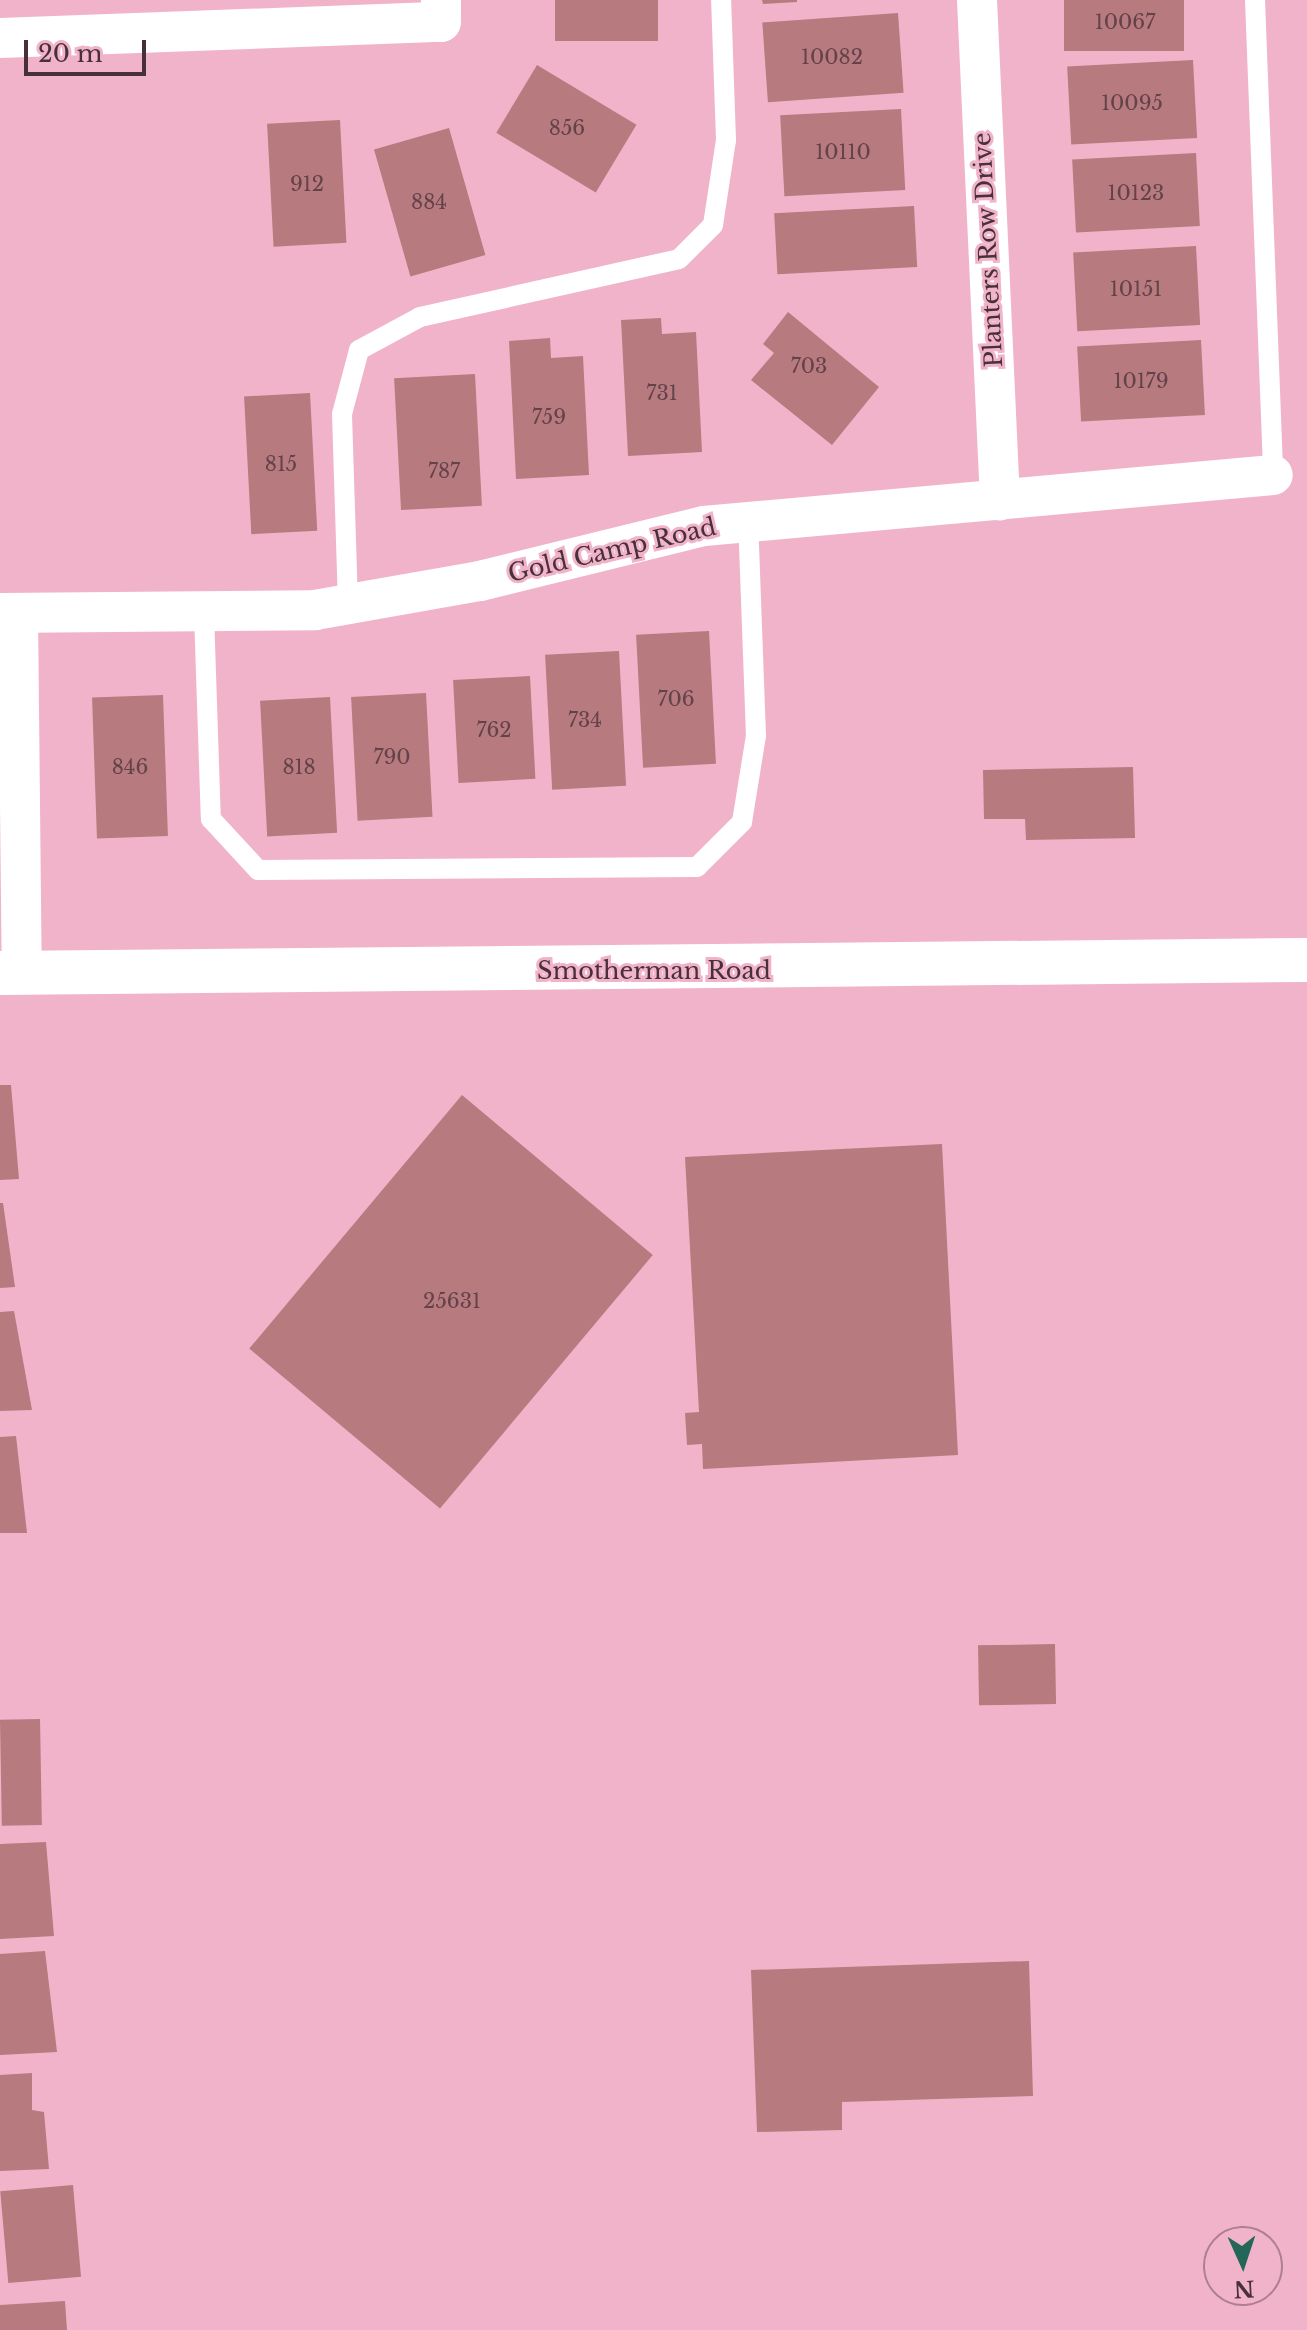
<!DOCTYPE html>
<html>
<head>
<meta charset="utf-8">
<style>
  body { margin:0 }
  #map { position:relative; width:1307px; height:2330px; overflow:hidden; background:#f1b3c9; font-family:"Libre Baskerville",serif }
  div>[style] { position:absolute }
  .building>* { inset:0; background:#b77a7e; transform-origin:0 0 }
  .service>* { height:20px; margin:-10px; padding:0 10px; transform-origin:10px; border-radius:10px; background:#fff }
  .minor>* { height:40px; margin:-20px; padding:0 20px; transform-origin:20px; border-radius:20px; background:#fff }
  .tertiary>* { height:44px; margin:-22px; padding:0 22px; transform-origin:22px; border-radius:22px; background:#fff }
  span { translate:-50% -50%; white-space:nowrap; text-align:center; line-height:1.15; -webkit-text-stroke:6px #f1b3c9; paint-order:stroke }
  .number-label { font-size:20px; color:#64424a }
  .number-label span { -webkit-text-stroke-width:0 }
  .street-label { font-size:24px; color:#483039 }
  .north { position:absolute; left:1203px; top:2226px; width:80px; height:80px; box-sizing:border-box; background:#f1b3c9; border:2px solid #ad7f8f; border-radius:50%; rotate:177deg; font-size:22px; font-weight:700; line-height:32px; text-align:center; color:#483039 }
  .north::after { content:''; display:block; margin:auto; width:28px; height:36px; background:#246758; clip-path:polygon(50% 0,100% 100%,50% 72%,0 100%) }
  .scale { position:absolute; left:24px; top:40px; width:122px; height:36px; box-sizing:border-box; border:4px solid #483039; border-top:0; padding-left:10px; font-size:24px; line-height:28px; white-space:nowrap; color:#483039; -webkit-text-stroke:6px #f1b3c9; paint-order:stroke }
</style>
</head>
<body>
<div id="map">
  <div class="building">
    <div style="left:555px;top:0;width:103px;height:41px"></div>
    <div style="clip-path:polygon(762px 0,797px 0,797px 2px,763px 4px)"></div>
    <div style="left:1064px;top:0;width:120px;height:51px"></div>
    <div style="left:898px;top:13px;width:80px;height:136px;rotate:86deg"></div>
    <div style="left:1193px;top:60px;width:78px;height:126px;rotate:87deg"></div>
    <div style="left:537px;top:65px;width:116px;height:79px;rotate:31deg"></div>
    <div style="left:901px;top:109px;width:81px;height:121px;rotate:87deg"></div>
    <div style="left:340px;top:120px;width:123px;height:73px;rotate:87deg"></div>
    <div style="left:449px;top:128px;width:132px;height:78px;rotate:74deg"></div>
    <div style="left:1196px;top:153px;width:73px;height:124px;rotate:87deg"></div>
    <div style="left:914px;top:206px;width:61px;height:140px;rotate:87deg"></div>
    <div style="left:1196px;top:246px;width:79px;height:123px;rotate:87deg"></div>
    <div style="clip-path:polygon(788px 312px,879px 387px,832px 445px,751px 380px,774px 353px,763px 344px)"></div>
    <div style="clip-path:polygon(661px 318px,662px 334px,696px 332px,702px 452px,628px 456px,621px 320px)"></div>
    <div style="clip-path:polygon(550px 338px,551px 358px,583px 356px,589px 475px,516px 479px,509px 341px)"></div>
    <div style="left:1201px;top:340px;width:75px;height:124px;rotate:87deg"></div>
    <div style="left:475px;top:374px;width:132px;height:81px;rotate:87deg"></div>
    <div style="left:310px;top:393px;width:138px;height:66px;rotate:87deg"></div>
    <div style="left:709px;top:631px;width:133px;height:73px;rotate:87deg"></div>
    <div style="left:619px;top:651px;width:135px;height:74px;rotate:87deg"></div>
    <div style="left:530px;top:676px;width:103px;height:77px;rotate:87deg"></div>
    <div style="left:426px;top:693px;width:124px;height:75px;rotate:87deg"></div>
    <div style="left:163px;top:695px;width:141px;height:71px;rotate:88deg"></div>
    <div style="left:330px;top:697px;width:136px;height:70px;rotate:87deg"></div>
    <div style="clip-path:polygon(1133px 767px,1135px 838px,1026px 840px,1025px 819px,984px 819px,983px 770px)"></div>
    <div style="clip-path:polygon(0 1085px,11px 1085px,19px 1179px,0 1180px)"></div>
    <div style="left:462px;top:1095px;width:249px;height:331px;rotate:40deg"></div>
    <div style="clip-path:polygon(942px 1144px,958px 1455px,703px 1469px,702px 1444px,687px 1445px,685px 1413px,699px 1412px,685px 1157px)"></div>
    <div style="clip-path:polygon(0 1203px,3px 1203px,15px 1287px,0 1288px)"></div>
    <div style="clip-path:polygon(14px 1311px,32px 1410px,0 1411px,0 1312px)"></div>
    <div style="clip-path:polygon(16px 1436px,27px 1533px,0 1533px,0 1437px)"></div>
    <div style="left:1055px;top:1644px;width:60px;height:77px;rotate:89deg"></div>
    <div style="left:40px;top:1719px;width:106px;height:40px;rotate:89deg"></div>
    <div style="clip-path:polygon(46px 1842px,54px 1936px,0 1939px,0 1844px)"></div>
    <div style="clip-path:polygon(45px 1951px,57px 2052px,0 2055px,0 1954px)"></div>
    <div style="clip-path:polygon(1029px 1961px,1033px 2096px,842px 2102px,842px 2130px,757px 2132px,751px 1970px)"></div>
    <div style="clip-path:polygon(32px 2073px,32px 2110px,44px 2112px,49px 2169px,0 2171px,0 2075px)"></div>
    <div style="left:73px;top:2185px;width:92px;height:73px;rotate:85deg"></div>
    <div style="clip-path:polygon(65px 2301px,67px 2330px,0 2330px,0 2305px)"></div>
  </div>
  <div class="service">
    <div style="left:1255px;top:0;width:475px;rotate:87.8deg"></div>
    <div style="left:348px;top:605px;width:191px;rotate:-91.8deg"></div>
    <div style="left:342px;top:414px;width:66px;rotate:-75.1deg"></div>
    <div style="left:359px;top:350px;width:69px;rotate:-28.4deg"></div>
    <div style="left:420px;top:317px;width:265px;rotate:-12.6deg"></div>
    <div style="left:679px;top:259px;width:48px;rotate:-45deg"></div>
    <div style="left:713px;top:225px;width:86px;rotate:-81.3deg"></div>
    <div style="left:726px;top:140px;width:140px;rotate:-92deg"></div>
    <div style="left:204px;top:613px;width:206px;rotate:88.1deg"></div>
    <div style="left:211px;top:819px;width:69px;rotate:47.3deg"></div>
    <div style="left:258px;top:870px;width:439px;rotate:-0.4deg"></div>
    <div style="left:697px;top:867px;width:64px;rotate:-45deg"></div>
    <div style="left:742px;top:822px;width:87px;rotate:-80.8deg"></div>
    <div style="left:756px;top:736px;width:214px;rotate:-92.1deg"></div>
  </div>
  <div class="minor">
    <div style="left:977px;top:0;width:501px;rotate:87.37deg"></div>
    <div style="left:0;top:38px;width:441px;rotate:-2.1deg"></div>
    <div style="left:441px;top:22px;width:22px;rotate:-90deg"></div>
    <div style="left:0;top:613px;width:315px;rotate:-0.5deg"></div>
    <div style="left:315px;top:610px;width:168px;rotate:-10deg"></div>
    <div style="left:480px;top:581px;width:231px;rotate:-13.8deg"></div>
    <div style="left:704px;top:526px;width:571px;rotate:-5.12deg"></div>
    <div style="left:18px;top:613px;width:360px;rotate:89.4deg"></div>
  </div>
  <div class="tertiary">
    <div style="left:0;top:973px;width:1307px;rotate:-0.57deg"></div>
  </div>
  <div class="number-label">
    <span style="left:1125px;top:22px">10067</span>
    <span style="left:832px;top:57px">10082</span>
    <span style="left:1132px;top:103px">10095</span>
    <span style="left:567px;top:128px">856</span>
    <span style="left:843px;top:152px">10110</span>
    <span style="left:307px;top:184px">912</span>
    <span style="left:1136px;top:193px">10123</span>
    <span style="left:429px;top:202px">884</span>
    <span style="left:1136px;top:289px">10151</span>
    <span style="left:809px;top:366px">703</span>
    <span style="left:1141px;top:381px">10179</span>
    <span style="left:662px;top:393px">731</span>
    <span style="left:549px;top:417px">759</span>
    <span style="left:281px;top:464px">815</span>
    <span style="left:444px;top:471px">787</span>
    <span style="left:676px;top:699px">706</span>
    <span style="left:585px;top:720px">734</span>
    <span style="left:494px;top:730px">762</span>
    <span style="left:392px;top:757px">790</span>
    <span style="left:130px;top:767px">846</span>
    <span style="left:299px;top:767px">818</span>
    <span style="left:452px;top:1301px">25631</span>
  </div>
  <div class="street-label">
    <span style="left:988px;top:250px;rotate:-93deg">Planters Row Drive</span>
    <span style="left:612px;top:550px;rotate:-13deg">Gold Camp Road</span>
    <span style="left:654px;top:971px">Smotherman Road</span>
  </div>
  <div class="north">N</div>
  <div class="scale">20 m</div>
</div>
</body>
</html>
